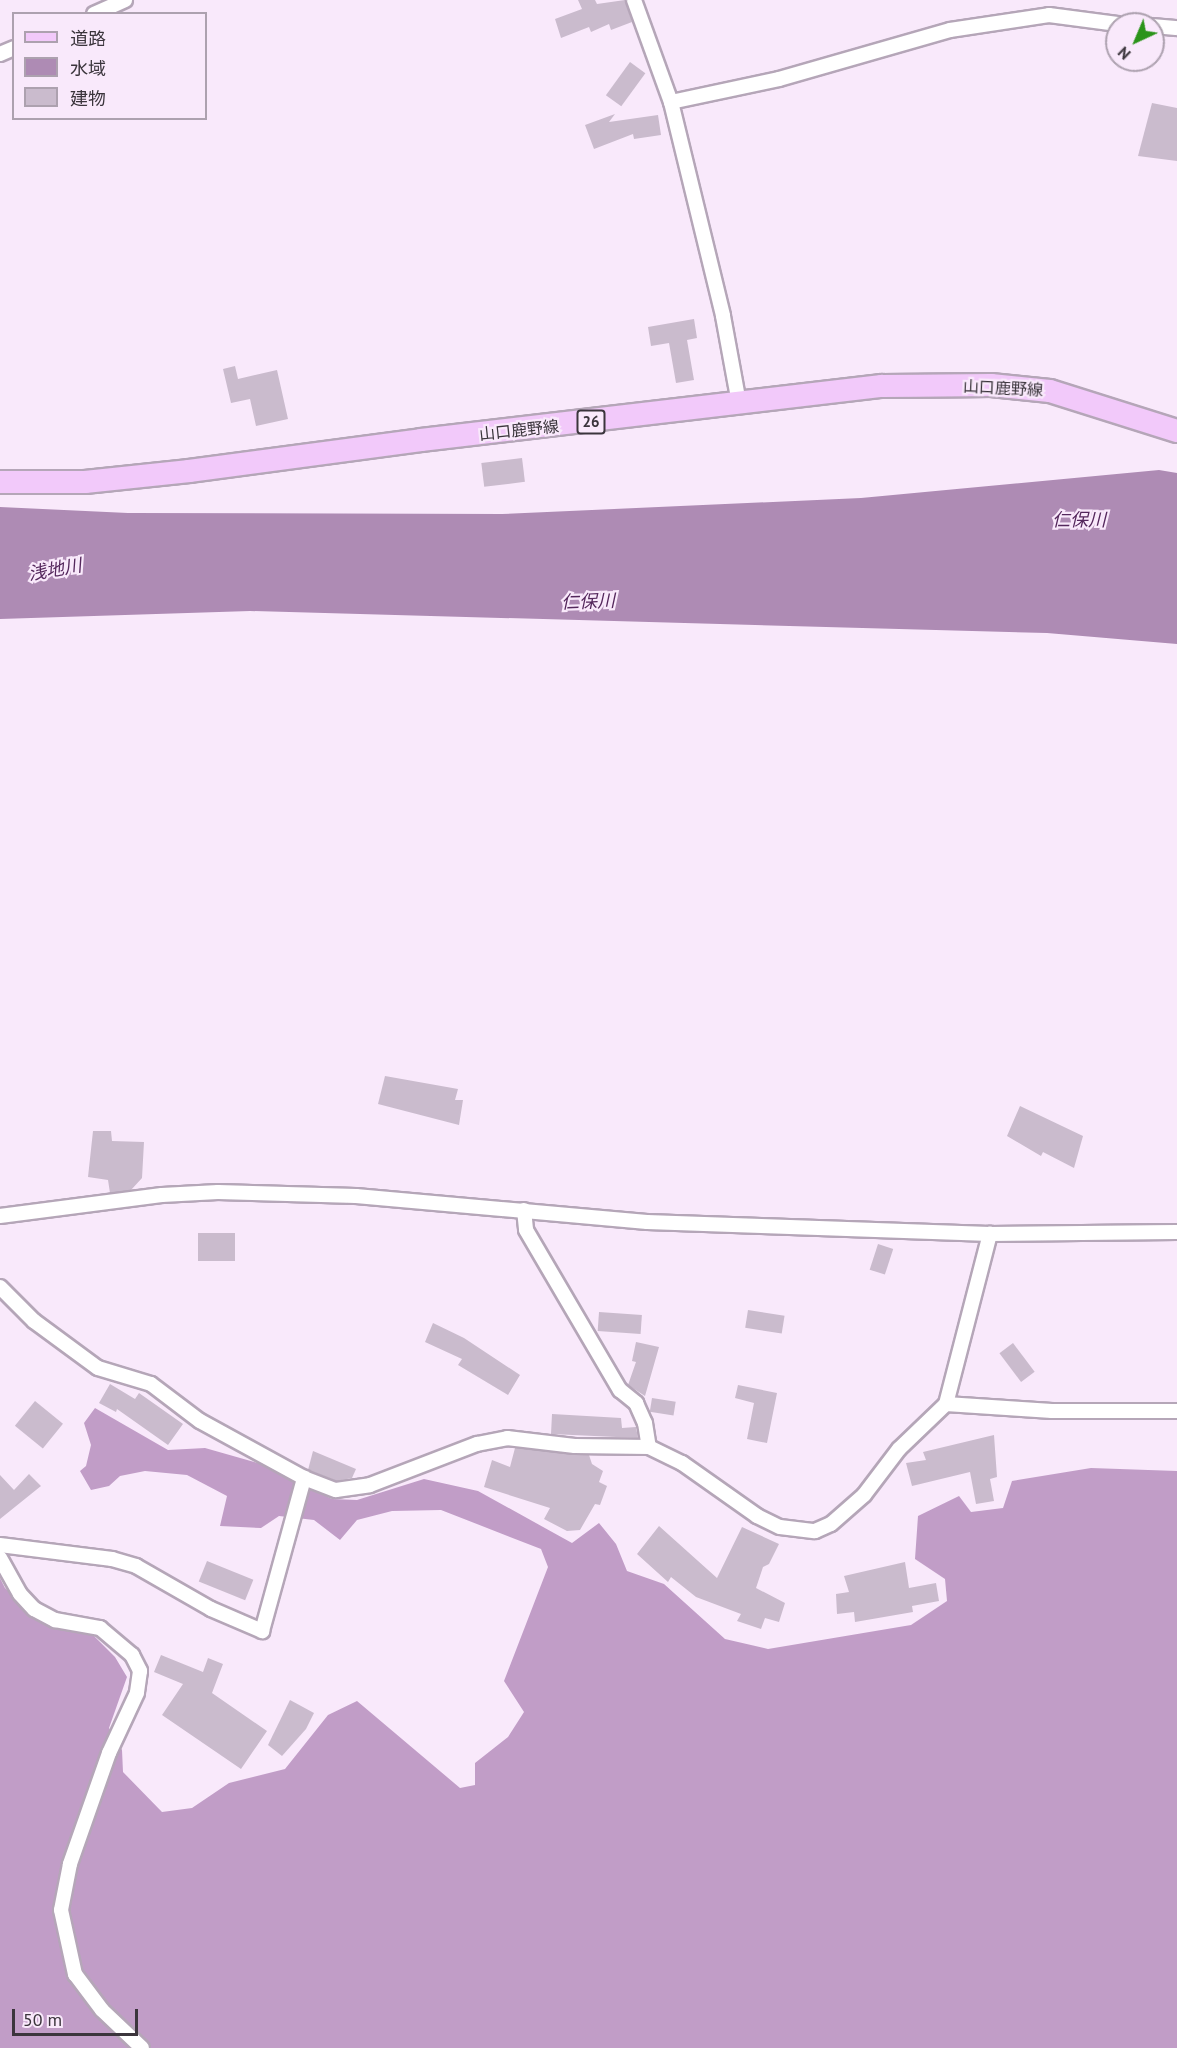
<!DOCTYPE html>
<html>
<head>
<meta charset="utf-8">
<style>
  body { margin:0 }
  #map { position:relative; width:1177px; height:2048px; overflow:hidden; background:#f9e9fb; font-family:"PT Sans","Noto Sans JP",sans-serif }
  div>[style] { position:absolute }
  .forest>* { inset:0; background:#c19dc7 }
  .water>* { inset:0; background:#ae8bb4 }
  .building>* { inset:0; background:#cabbcd; transform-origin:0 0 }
  .roads { filter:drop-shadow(2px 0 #b5a6b8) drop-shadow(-2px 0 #b5a6b8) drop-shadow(0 2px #b5a6b8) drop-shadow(0 -2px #b5a6b8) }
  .street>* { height:14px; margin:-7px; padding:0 7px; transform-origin:7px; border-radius:7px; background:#fff }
  .primary>* { height:22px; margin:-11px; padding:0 11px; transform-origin:11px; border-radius:11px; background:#f2c9fa }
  span { translate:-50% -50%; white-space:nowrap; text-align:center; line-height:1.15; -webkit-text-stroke:4.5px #f9e9fb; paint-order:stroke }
  .shield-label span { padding:2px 4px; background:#f9e9fb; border:2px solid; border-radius:4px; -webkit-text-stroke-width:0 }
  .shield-label { font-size:15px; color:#3b353c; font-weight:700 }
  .street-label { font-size:16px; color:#3b353c }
  .water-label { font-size:18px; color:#54275c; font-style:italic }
  .legend { position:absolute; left:12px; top:12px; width:195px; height:108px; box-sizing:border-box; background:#f9e9fb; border:2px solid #ada1af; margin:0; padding:8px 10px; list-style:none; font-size:18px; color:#3b353c }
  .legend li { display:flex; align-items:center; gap:12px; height:30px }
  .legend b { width:30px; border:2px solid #ada1af }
  .north { position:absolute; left:1105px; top:12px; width:60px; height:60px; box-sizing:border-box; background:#f9e9fb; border:2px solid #ada1af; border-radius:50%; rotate:224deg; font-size:16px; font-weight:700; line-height:24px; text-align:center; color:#3b353c }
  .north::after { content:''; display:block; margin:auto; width:21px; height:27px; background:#2b941a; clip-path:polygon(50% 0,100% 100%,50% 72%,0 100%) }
  .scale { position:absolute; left:12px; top:2009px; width:126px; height:27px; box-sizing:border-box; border:3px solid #3b353c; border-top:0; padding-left:8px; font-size:18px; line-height:21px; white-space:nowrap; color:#3b353c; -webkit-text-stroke:4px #f9e9fb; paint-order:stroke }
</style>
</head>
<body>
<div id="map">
  <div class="forest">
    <div style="clip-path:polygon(95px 1408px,168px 1450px,205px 1448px,261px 1464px,332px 1499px,357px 1500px,424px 1479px,478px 1491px,572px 1543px,599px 1523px,616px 1544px,627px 1571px,664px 1584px,725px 1639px,768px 1649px,911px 1625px,947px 1601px,945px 1579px,915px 1559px,918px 1516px,959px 1496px,971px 1512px,1003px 1508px,1012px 1481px,1091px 1468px,1177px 1471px,1177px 2048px,0 2048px,0 1578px,5px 1588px,39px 1619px,94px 1636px,115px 1657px,127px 1677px,109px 1728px,122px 1750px,123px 1772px,162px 1812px,192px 1808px,229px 1783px,285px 1769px,328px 1715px,357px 1701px,460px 1788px,475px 1785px,475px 1763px,508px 1737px,524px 1712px,504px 1681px,548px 1567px,541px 1549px,441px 1510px,392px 1511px,357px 1520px,340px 1540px,314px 1520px,279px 1516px,261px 1528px,220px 1526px,227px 1496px,187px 1475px,145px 1471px,120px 1476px,109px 1486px,91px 1490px,80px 1471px,86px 1466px,91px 1445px,84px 1423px)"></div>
  </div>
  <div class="water">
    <div style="clip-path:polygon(1159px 470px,1177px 473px,1177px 644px,1047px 633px,250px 611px,0 619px,0 507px,128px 513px,502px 514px,861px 498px)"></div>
  </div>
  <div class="building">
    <div style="clip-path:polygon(578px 0,595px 0,597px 4px,625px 0,632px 22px,611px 30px,609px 24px,591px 32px,589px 27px,561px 38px,555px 19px,582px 9px)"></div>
    <div style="left:630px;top:62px;width:19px;height:41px;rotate:36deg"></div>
    <div style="clip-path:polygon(1152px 103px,1177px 108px,1177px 161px,1138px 156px)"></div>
    <div style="clip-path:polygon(615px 114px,609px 122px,658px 115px,661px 135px,634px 139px,633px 134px,594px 149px,585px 125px)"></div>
    <div style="clip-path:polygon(694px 319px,697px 338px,687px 340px,694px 380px,676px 383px,669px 343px,651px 346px,648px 327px)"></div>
    <div style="clip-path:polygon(235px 366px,238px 379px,277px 370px,288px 419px,256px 426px,250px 399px,231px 403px,223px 369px)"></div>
    <div style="left:522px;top:458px;width:24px;height:41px;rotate:83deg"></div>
    <div style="clip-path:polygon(385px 1076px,458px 1089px,455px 1100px,463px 1100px,459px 1125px,378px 1104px)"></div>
    <div style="clip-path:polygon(1020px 1106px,1083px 1136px,1074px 1168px,1043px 1152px,1041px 1156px,1007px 1136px)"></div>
    <div style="clip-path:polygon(93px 1131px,111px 1131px,112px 1141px,144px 1142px,142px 1178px,131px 1190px,110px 1193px,108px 1180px,88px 1177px)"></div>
    <div style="left:198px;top:1233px;width:37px;height:28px"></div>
    <div style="left:878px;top:1244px;width:16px;height:27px;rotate:18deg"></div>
    <div style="left:748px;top:1310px;width:37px;height:18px;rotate:9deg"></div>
    <div style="left:599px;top:1312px;width:43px;height:19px;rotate:4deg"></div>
    <div style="clip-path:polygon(433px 1323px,464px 1338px,520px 1375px,508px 1395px,458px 1365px,462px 1359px,425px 1342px)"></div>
    <div style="clip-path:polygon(636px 1342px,659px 1347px,645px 1396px,628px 1385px,636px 1362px,632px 1361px)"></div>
    <div style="left:1013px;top:1343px;width:36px;height:17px;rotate:53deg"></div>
    <div style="clip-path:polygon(110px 1384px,135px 1399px,139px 1393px,183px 1424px,168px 1445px,117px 1409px,116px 1412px,99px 1403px)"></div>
    <div style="clip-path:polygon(738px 1385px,777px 1393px,767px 1443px,747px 1439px,754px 1403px,735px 1398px)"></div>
    <div style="left:652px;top:1398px;width:24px;height:14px;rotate:9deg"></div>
    <div style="left:35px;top:1401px;width:36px;height:32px;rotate:39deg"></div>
    <div style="clip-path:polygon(552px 1414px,621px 1418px,622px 1428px,636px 1427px,638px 1438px,551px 1434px)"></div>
    <div style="clip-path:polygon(994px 1435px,997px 1477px,990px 1479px,994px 1501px,976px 1504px,970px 1472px,912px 1486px,906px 1463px,926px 1460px,923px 1452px)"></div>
    <div style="clip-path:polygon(515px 1448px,589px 1455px,592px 1464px,603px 1471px,599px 1482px,607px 1486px,600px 1505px,595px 1504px,580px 1530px,567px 1531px,544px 1519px,550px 1508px,484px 1487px,492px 1460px,510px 1467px)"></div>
    <div style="clip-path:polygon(313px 1451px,356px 1469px,352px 1478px,337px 1481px,308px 1470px)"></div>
    <div style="clip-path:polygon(29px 1474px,41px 1486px,0 1519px,0 1475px,14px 1490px)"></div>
    <div style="clip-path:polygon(659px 1526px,717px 1578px,742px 1527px,779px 1544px,769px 1564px,763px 1567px,756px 1588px,785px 1603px,779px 1622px,765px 1618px,761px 1629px,737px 1621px,741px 1614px,696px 1597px,671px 1577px,668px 1582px,637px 1554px)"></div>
    <div style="left:207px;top:1561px;width:50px;height:22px;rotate:22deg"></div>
    <div style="clip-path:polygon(905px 1562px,909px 1588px,936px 1583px,939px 1601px,912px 1606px,913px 1612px,855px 1622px,854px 1612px,837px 1614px,836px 1594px,849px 1592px,844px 1576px)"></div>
    <div style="clip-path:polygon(161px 1655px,203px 1672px,208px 1658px,223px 1664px,212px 1693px,267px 1731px,241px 1769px,162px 1715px,183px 1684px,154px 1672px)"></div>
    <div style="clip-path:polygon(290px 1700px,314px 1713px,306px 1729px,282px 1756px,268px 1745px)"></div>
  </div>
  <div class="roads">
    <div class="street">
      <div style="left:634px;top:0;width:109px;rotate:70.1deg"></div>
      <div style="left:671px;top:102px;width:220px;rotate:76.3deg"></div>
      <div style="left:723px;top:316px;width:88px;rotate:79.6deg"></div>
      <div style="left:94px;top:14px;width:34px;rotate:-24deg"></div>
      <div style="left:1153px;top:26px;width:24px;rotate:5deg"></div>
      <div style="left:0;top:54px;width:15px;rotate:-23deg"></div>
      <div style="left:671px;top:102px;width:110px;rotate:-12deg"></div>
      <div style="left:779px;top:79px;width:178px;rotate:-16deg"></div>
      <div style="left:950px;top:30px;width:100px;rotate:-8.6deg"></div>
      <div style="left:1049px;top:15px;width:69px;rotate:7.5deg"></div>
      <div style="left:524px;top:1210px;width:20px;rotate:84deg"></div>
      <div style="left:526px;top:1230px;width:186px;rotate:59.6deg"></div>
      <div style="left:620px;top:1390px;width:21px;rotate:39deg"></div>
      <div style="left:636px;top:1403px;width:22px;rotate:66deg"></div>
      <div style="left:645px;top:1423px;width:24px;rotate:81deg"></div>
      <div style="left:0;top:1216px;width:163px;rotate:-7.4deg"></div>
      <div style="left:162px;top:1195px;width:56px;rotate:-3.1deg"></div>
      <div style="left:218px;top:1192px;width:138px;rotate:1.7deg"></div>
      <div style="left:356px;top:1196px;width:292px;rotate:5.1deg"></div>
      <div style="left:647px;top:1222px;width:343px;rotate:2deg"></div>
      <div style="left:990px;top:1234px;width:187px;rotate:-0.6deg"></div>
      <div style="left:0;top:1287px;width:48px;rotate:45deg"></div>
      <div style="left:34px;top:1321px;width:79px;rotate:36.3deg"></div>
      <div style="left:98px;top:1368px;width:55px;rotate:16.8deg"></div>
      <div style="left:151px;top:1384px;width:61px;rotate:37.1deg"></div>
      <div style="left:200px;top:1421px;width:119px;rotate:28.7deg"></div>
      <div style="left:304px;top:1478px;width:34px;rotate:21deg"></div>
      <div style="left:336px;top:1490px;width:34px;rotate:-8deg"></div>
      <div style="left:370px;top:1485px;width:115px;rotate:-21deg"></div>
      <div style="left:477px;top:1444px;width:31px;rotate:-11deg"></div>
      <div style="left:507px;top:1438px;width:68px;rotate:6.7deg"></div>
      <div style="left:575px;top:1446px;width:74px;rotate:0.8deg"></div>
      <div style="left:649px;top:1447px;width:37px;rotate:26deg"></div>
      <div style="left:682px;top:1463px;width:92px;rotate:35.2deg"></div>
      <div style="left:757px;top:1516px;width:25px;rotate:26deg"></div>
      <div style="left:780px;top:1527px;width:35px;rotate:7deg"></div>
      <div style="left:815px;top:1531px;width:17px;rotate:-24deg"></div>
      <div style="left:831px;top:1524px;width:44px;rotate:-41.3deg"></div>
      <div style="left:864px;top:1495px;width:58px;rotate:-52.7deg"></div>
      <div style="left:899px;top:1449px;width:65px;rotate:-43.8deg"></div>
      <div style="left:946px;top:1404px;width:176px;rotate:-75.5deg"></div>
      <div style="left:946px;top:1404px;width:106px;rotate:3.8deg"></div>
      <div style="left:1052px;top:1411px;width:125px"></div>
      <div style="left:0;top:1545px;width:113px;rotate:7.1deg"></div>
      <div style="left:112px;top:1559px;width:25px;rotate:16deg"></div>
      <div style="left:136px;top:1566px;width:86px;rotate:29.8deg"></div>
      <div style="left:211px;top:1609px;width:56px;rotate:23.3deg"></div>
      <div style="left:262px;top:1631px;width:159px;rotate:-74.6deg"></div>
      <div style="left:0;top:1558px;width:41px;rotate:60.9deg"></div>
      <div style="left:20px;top:1594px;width:21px;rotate:47deg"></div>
      <div style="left:34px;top:1609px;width:24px;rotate:28deg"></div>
      <div style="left:55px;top:1620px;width:46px;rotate:10.1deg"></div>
      <div style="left:100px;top:1628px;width:42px;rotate:40.2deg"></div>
      <div style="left:132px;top:1655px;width:18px;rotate:63deg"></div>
      <div style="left:140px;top:1671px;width:22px;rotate:98deg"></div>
      <div style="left:137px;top:1693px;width:66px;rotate:115deg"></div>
      <div style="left:109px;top:1753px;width:118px;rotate:109.4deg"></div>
      <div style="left:70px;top:1864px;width:47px;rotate:101.1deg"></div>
      <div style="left:61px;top:1910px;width:66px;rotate:77.7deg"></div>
      <div style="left:75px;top:1974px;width:45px;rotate:53.1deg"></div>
      <div style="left:102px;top:2010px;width:55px;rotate:43.5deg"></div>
    </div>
    <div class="primary">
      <div style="left:0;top:482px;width:85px"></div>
      <div style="left:85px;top:482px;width:105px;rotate:-6deg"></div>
      <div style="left:189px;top:471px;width:234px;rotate:-7.6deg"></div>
      <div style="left:421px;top:440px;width:464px;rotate:-6.7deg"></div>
      <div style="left:882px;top:386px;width:109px;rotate:-0.5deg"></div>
      <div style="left:991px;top:385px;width:59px;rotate:5.8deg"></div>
      <div style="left:1050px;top:391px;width:133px;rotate:17.5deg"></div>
    </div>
  </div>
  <div class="shield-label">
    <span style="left:591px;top:422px">26</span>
  </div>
  <div class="street-label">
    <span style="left:1003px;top:388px;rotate:3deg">山口鹿野線</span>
    <span style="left:519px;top:430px;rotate:-6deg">山口鹿野線</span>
  </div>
  <div class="water-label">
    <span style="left:1079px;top:520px">仁保川</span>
    <span style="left:55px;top:570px;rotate:-10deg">浅地川</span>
    <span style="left:588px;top:602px;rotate:-2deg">仁保川</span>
  </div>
  <ul class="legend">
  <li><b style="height:8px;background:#f2c9fa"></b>道路</li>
  <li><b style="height:16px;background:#ae8bb4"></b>水域</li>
  <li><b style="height:16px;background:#cabbcd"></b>建物</li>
  </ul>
  <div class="north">N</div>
  <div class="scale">50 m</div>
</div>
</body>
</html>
